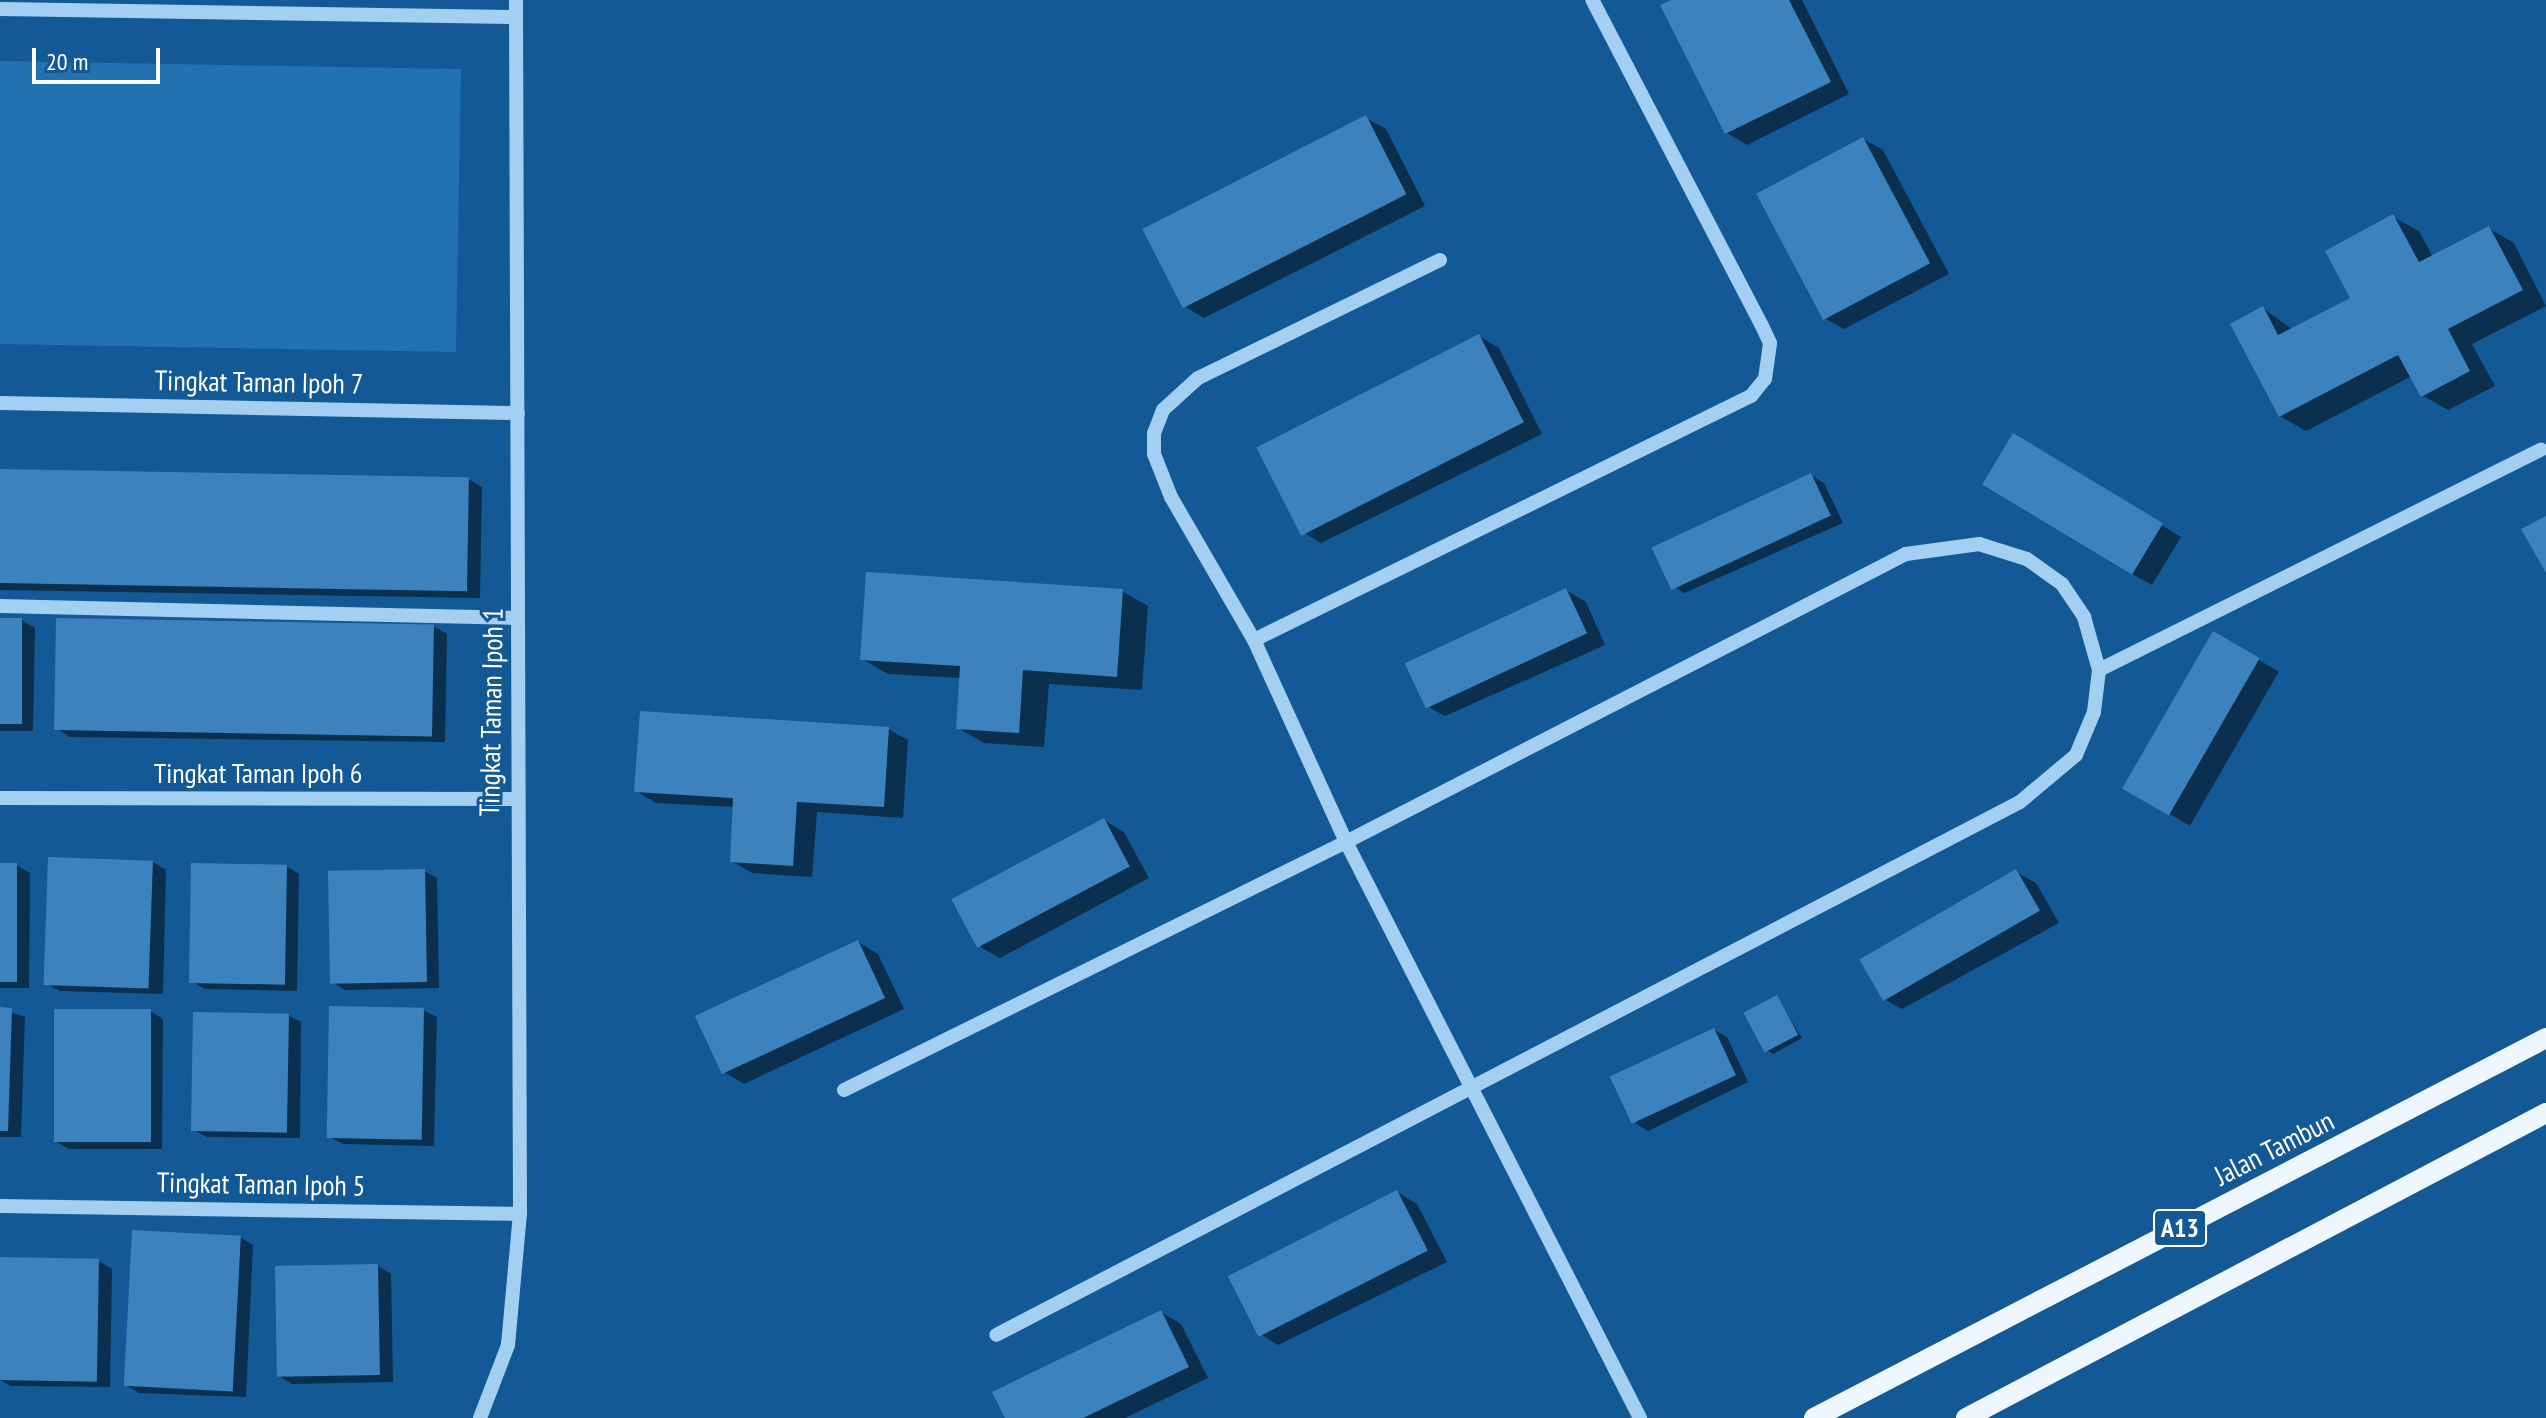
<!DOCTYPE html>
<html>
<head>
<meta charset="utf-8">
<style>
  body { margin:0 }
  #map { position:relative; width:2546px; height:1418px; overflow:hidden; background:#135995; font-family:"PT Sans Narrow",sans-serif }
  div>[style] { position:absolute }
  .green>* { inset:0; background:#2272b2; transform-origin:0 0 }
  .shadow>* { inset:0; background:#0007; transform-origin:0 0 }
  .building>* { inset:0; background:#3c83bd; transform-origin:0 0 }
  .minor>* { height:14px; margin:-7px; padding:0 7px; transform-origin:7px; border-radius:7px; background:#a3cff3 }
  .major>* { height:20px; margin:-10px; padding:0 10px; transform-origin:10px; border-radius:10px; background:#eef6ff }
  span { translate:-50% -50%; white-space:nowrap; text-align:center; line-height:1.15; -webkit-text-stroke:6px #135995; paint-order:stroke }
  .shield-label span { padding:2px 6px; background:#135995; border:2px solid; border-radius:6px; -webkit-text-stroke-width:0 }
  .shield-label { font-size:26px; color:#fff; font-weight:700 }
  .street-label { font-size:28px; color:#fff }
  .scale { position:absolute; left:32px; top:48px; width:128px; height:36px; box-sizing:border-box; border:4px solid #fff; border-top:0; padding-left:10px; font-size:24px; line-height:28px; white-space:nowrap; color:#fff; -webkit-text-stroke:6px #135995; paint-order:stroke }
</style>
</head>
<body>
<div id="map">
  <div class="green">
    <div style="left:0;top:61px;width:461px;height:283px;rotate:1deg"></div>
  </div>
  <div class="shadow">
    <div style="clip-path:polygon(1676px 0,1802px 0,1849px 94px,1747px 145px,1727px 133px,1663px 6px)"></div>
    <div style="clip-path:polygon(1366px 118px,1386px 129px,1425px 206px,1204px 318px,1184px 306px)"></div>
    <div style="clip-path:polygon(1863px 139px,1883px 150px,1949px 274px,1844px 329px,1824px 318px)"></div>
    <div style="clip-path:polygon(2393px 217px,2419px 231px,2433px 257px,2488px 228px,2514px 243px,2546px 306px,2472px 344px,2495px 386px,2448px 410px,2422px 395px,2412px 376px,2306px 431px,2280px 416px,2263px 308px,2293px 330px,2352px 299px)"></div>
    <div style="clip-path:polygon(1479px 336px,1499px 348px,1542px 434px,1321px 543px,1301px 531px)"></div>
    <div style="clip-path:polygon(2033px 447px,2181px 537px,2152px 585px,2132px 574px)"></div>
    <div style="clip-path:polygon(0 471px,468px 479px,482px 487px,480px 598px,0 590px)"></div>
    <div style="clip-path:polygon(1811px 475px,1824px 483px,1843px 523px,1684px 593px,1671px 585px)"></div>
    <div style="clip-path:polygon(1566px 590px,1586px 602px,1605px 645px,1445px 716px,1425px 705px)"></div>
    <div style="clip-path:polygon(1122px 591px,1148px 606px,1142px 690px,1049px 684px,1044px 747px,984px 743px,958px 728px,961px 678px,888px 674px,862px 659px)"></div>
    <div style="clip-path:polygon(0 620px,21px 620px,35px 628px,33px 731px,0 731px)"></div>
    <div style="clip-path:polygon(433px 626px,447px 634px,445px 742px,70px 737px,57px 729px)"></div>
    <div style="left:2214px;top:634px;width:75px;height:178px;rotate:30deg"></div>
    <div style="clip-path:polygon(888px 729px,908px 740px,903px 818px,817px 812px,812px 877px,752px 873px,732px 861px,735px 807px,656px 803px,636px 791px)"></div>
    <div style="clip-path:polygon(1104px 820px,1124px 832px,1149px 878px,1000px 958px,980px 947px)"></div>
    <div style="clip-path:polygon(153px 862px,166px 870px,163px 994px,60px 991px,47px 984px)"></div>
    <div style="clip-path:polygon(0 865px,16px 865px,30px 873px,29px 988px,0 988px)"></div>
    <div style="clip-path:polygon(286px 866px,299px 874px,297px 991px,205px 989px,191px 981px)"></div>
    <div style="clip-path:polygon(424px 871px,437px 878px,439px 988px,345px 990px,332px 982px)"></div>
    <div style="clip-path:polygon(2016px 872px,2036px 883px,2059px 923px,1902px 1009px,1882px 998px)"></div>
    <div style="clip-path:polygon(858px 942px,878px 954px,904px 1009px,744px 1084px,724px 1072px)"></div>
    <div style="clip-path:polygon(1777px 998px,1802px 1038px,1773px 1054px,1767px 1050px)"></div>
    <div style="clip-path:polygon(0 1009px,25px 1017px,21px 1137px,0 1137px)"></div>
    <div style="clip-path:polygon(423px 1010px,437px 1017px,434px 1146px,343px 1144px,330px 1137px)"></div>
    <div style="clip-path:polygon(150px 1011px,163px 1019px,162px 1149px,69px 1149px,55px 1141px)"></div>
    <div style="clip-path:polygon(288px 1015px,301px 1022px,300px 1138px,207px 1137px,193px 1130px)"></div>
    <div style="clip-path:polygon(1714px 1030px,1727px 1037px,1748px 1082px,1648px 1131px,1635px 1123px)"></div>
    <div style="clip-path:polygon(1397px 1192px,1417px 1204px,1447px 1262px,1278px 1345px,1259px 1333px)"></div>
    <div style="clip-path:polygon(240px 1237px,253px 1245px,246px 1397px,139px 1393px,126px 1385px)"></div>
    <div style="clip-path:polygon(0 1259px,99px 1261px,112px 1269px,110px 1387px,11px 1386px,0 1380px)"></div>
    <div style="clip-path:polygon(378px 1266px,391px 1274px,393px 1382px,292px 1384px,279px 1376px)"></div>
    <div style="clip-path:polygon(1161px 1312px,1181px 1324px,1208px 1378px,1125px 1418px,1008px 1418px)"></div>
  </div>
  <div class="building">
    <div style="clip-path:polygon(1671px 0,1789px 0,1831px 82px,1725px 134px,1660px 5px)"></div>
    <div style="left:1366px;top:115px;width:89px;height:251px;rotate:63deg"></div>
    <div style="left:1863px;top:137px;width:143px;height:121px;rotate:62deg"></div>
    <div style="clip-path:polygon(2393px 214px,2419px 262px,2489px 226px,2523px 290px,2448px 329px,2470px 371px,2421px 397px,2398px 355px,2279px 417px,2230px 324px,2263px 306px,2278px 335px,2350px 298px,2325px 251px)"></div>
    <div style="left:1479px;top:334px;width:99px;height:250px;rotate:63deg"></div>
    <div style="left:2013px;top:433px;width:175px;height:60px;rotate:31deg"></div>
    <div style="left:0;top:469px;width:469px;height:114px;rotate:1deg"></div>
    <div style="left:1811px;top:473px;width:47px;height:176px;rotate:65deg"></div>
    <div style="clip-path:polygon(2546px 516px,2546px 573px,2521px 529px)"></div>
    <div style="clip-path:polygon(866px 572px,1123px 589px,1117px 677px,1023px 670px,1019px 733px,956px 729px,960px 666px,860px 660px)"></div>
    <div style="left:1566px;top:588px;width:50px;height:178px;rotate:65deg"></div>
    <div style="left:0;top:618px;width:22px;height:106px"></div>
    <div style="left:56px;top:618px;width:378px;height:112px;rotate:1deg"></div>
    <div style="left:2213px;top:631px;width:54px;height:182px;rotate:30deg"></div>
    <div style="clip-path:polygon(640px 711px,889px 727px,884px 807px,797px 802px,793px 866px,730px 862px,733px 798px,634px 792px)"></div>
    <div style="left:1104px;top:818px;width:55px;height:173px;rotate:62deg"></div>
    <div style="left:48px;top:857px;width:105px;height:128px;rotate:2deg"></div>
    <div style="left:0;top:863px;width:17px;height:119px"></div>
    <div style="left:191px;top:863px;width:96px;height:120px;rotate:1deg"></div>
    <div style="left:425px;top:869px;width:113px;height:97px;rotate:89deg"></div>
    <div style="left:2016px;top:869px;width:48px;height:181px;rotate:60deg"></div>
    <div style="left:858px;top:940px;width:64px;height:180px;rotate:65deg"></div>
    <div style="left:1777px;top:995px;width:45px;height:38px;rotate:62deg"></div>
    <div style="left:329px;top:1006px;width:95px;height:132px;rotate:1deg"></div>
    <div style="clip-path:polygon(0 1007px,12px 1008px,8px 1131px,0 1131px)"></div>
    <div style="left:54px;top:1009px;width:97px;height:133px"></div>
    <div style="left:193px;top:1012px;width:96px;height:119px;rotate:1deg"></div>
    <div style="left:1714px;top:1028px;width:52px;height:115px;rotate:65deg"></div>
    <div style="left:1397px;top:1190px;width:68px;height:190px;rotate:63deg"></div>
    <div style="left:132px;top:1230px;width:109px;height:156px;rotate:3deg"></div>
    <div style="left:0;top:1257px;width:99px;height:123px;rotate:1deg"></div>
    <div style="left:378px;top:1264px;width:111px;height:103px;rotate:89deg"></div>
    <div style="clip-path:polygon(1161px 1310px,1189px 1367px,1083px 1418px,1005px 1418px,992px 1392px)"></div>
  </div>
  <div class="minor">
    <div style="left:0;top:9px;width:516px;rotate:0.89deg"></div>
    <div style="left:1440px;top:260px;width:269px;rotate:154deg"></div>
    <div style="left:1198px;top:378px;width:47px;rotate:137.6deg"></div>
    <div style="left:1163px;top:410px;width:25px;rotate:111deg"></div>
    <div style="left:1154px;top:433px;width:21px;rotate:90deg"></div>
    <div style="left:1154px;top:454px;width:46px;rotate:68.4deg"></div>
    <div style="left:1171px;top:497px;width:165px;rotate:59.9deg"></div>
    <div style="left:1254px;top:640px;width:222px;rotate:65.5deg"></div>
    <div style="left:1346px;top:842px;width:647px;rotate:62.96deg"></div>
    <div style="left:0;top:403px;width:518px;rotate:1.11deg"></div>
    <div style="left:0;top:606px;width:518px;rotate:1.33deg"></div>
    <div style="left:1254px;top:640px;width:554px;rotate:-26.15deg"></div>
    <div style="left:1751px;top:396px;width:22px;rotate:-51deg"></div>
    <div style="left:1765px;top:379px;width:36px;rotate:-82deg"></div>
    <div style="left:1770px;top:343px;width:21px;rotate:-115deg"></div>
    <div style="left:1761px;top:324px;width:365px;rotate:-117.5deg"></div>
    <div style="left:2099px;top:670px;width:494px;rotate:-26.5deg"></div>
    <div style="left:0;top:798px;width:515px;rotate:0.11deg"></div>
    <div style="left:844px;top:1090px;width:560px;rotate:-26.29deg"></div>
    <div style="left:1346px;top:842px;width:630px;rotate:-27.22deg"></div>
    <div style="left:1906px;top:554px;width:74px;rotate:-7.8deg"></div>
    <div style="left:1979px;top:544px;width:50px;rotate:17.4deg"></div>
    <div style="left:2027px;top:559px;width:43px;rotate:35.5deg"></div>
    <div style="left:2062px;top:584px;width:40px;rotate:56deg"></div>
    <div style="left:2084px;top:617px;width:55px;rotate:74.2deg"></div>
    <div style="left:2099px;top:670px;width:42px;rotate:96.8deg"></div>
    <div style="left:2094px;top:712px;width:47px;rotate:112.7deg"></div>
    <div style="left:2076px;top:755px;width:73px;rotate:140deg"></div>
    <div style="left:2020px;top:802px;width:1154px;rotate:152.5deg"></div>
    <div style="left:0;top:1206px;width:520px;rotate:0.88deg"></div>
    <div style="left:480px;top:1418px;width:78px;rotate:-69deg"></div>
    <div style="left:508px;top:1345px;width:132px;rotate:-84.8deg"></div>
    <div style="left:520px;top:1214px;width:1214px;rotate:-90.19deg"></div>
  </div>
  <div class="major">
    <div style="left:1814px;top:1418px;width:825px;rotate:-27.43deg"></div>
    <div style="left:1966px;top:1418px;width:655px;rotate:-27.74deg"></div>
  </div>
  <div class="shield-label">
    <span style="left:2180px;top:1228px">A13</span>
  </div>
  <div class="street-label">
    <span style="left:259px;top:382px;rotate:1deg">Tingkat Taman Ipoh 7</span>
    <span style="left:491px;top:712px;rotate:-89deg">Tingkat Taman Ipoh 1</span>
    <span style="left:258px;top:773px">Tingkat Taman Ipoh 6</span>
    <span style="left:2274px;top:1148px;rotate:-27deg">Jalan Tambun</span>
    <span style="left:261px;top:1184px;rotate:1deg">Tingkat Taman Ipoh 5</span>
  </div>
  <div class="scale">20 m</div>
</div>
</body>
</html>
